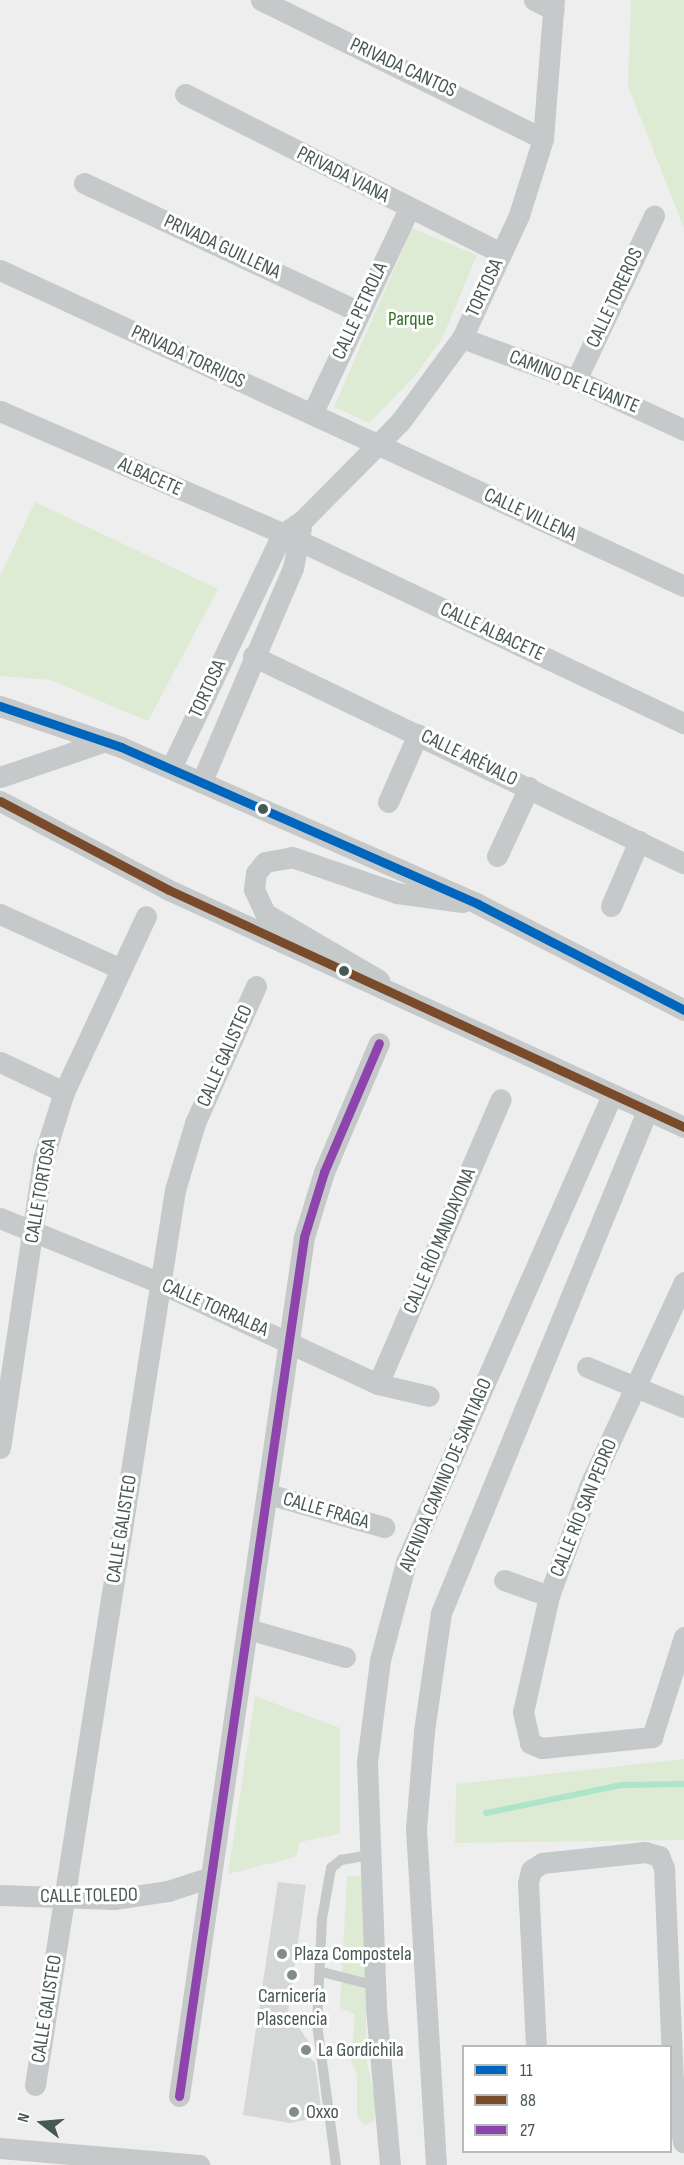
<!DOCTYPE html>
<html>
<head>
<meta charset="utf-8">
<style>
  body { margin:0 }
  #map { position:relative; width:684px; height:2165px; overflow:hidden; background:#efeeef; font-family:"Sofia Sans Condensed",sans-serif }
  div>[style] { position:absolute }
  .green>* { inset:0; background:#ddebd5 }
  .stream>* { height:6px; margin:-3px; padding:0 3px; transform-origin:3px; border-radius:3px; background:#aee5c8 }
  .building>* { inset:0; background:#d6d7d7 }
  .service>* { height:10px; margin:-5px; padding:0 5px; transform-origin:5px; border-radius:5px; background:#c6c9c9 }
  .minor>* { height:21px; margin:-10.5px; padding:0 10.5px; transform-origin:10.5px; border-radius:10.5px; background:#c6c9c9 }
  .bus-1>* { height:9px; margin:-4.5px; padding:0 4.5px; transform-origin:4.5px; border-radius:4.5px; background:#0065bd }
  .bus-2>* { height:9px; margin:-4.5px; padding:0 4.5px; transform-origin:4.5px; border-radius:4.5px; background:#7a4b2a }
  .bus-3>* { height:9px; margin:-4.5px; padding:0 4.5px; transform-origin:4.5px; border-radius:4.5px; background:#8e44ad }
  .dots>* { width:16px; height:16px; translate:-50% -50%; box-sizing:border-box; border:3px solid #fff; border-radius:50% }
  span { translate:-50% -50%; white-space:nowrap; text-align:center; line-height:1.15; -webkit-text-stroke:6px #fff; paint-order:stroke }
  .street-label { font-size:20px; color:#485854 }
  .park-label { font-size:20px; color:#337121 }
  .poi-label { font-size:20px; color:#485854 }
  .left { translate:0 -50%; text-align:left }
  .legend { position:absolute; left:462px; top:2045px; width:210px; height:108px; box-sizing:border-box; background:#fff; border:2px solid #b6bcbb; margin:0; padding:8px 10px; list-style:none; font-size:18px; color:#485854 }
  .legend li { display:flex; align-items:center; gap:12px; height:30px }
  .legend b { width:30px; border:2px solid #b6bcbb }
  .north { position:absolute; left:12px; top:2093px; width:60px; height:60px; -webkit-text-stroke:4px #fff; paint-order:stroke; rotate:286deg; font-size:16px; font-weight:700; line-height:24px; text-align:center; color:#485854 }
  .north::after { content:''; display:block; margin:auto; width:21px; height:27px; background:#485854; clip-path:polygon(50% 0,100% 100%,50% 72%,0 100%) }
</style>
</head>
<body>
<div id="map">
  <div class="green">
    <div style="clip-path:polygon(631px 0,684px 0,684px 228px,628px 86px)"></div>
    <div style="clip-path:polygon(412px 228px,477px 255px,442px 339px,414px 377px,369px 423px,334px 407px)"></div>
    <div style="clip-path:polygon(35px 502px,218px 589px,148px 721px,50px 680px,0 676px,0 576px)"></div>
    <div style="clip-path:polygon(255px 1696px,340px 1728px,340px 1834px,300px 1842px,296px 1857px,228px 1874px)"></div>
    <div style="clip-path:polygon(684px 1759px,684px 1840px,455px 1843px,456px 1784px)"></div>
    <div style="clip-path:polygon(347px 1876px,363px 1876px,367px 2063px,376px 2103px,374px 2121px,364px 2125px,357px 2117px,357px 2074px,351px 2061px,355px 2014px,340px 2008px)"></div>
  </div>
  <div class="stream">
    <div style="left:486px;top:1813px;width:138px;rotate:-11.7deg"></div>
    <div style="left:621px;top:1785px;width:63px;rotate:-0.9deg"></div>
  </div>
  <div class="building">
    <div style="clip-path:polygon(278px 1882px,306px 1885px,288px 2012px,311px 2045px,307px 2055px,315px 2063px,321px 2108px,309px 2119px,290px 2123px,243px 2115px)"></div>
  </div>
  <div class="service">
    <div style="left:322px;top:1972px;width:56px;rotate:14.5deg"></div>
    <div style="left:336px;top:2165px;width:142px;rotate:-97.7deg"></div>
    <div style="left:317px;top:2024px;width:105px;rotate:-87.3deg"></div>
    <div style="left:322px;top:1919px;width:52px;rotate:-80deg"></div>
    <div style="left:331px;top:1868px;width:13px;rotate:-39deg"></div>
    <div style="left:341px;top:1860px;width:29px;rotate:-10deg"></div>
  </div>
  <div class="minor">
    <div style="left:261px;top:0;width:314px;rotate:26.2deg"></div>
    <div style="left:534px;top:0;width:22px;rotate:27deg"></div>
    <div style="left:185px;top:94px;width:354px;rotate:26.7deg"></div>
    <div style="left:84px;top:183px;width:305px;rotate:25.1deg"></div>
    <div style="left:0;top:270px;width:753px;rotate:24.8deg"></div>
    <div style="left:462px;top:338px;width:121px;rotate:20.2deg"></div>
    <div style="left:576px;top:380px;width:119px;rotate:24.8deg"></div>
    <div style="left:576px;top:380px;width:182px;rotate:-64.6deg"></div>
    <div style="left:0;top:411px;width:327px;rotate:23.4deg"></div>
    <div style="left:300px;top:541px;width:425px;rotate:25.4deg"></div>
    <div style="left:312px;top:414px;width:227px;rotate:-64.7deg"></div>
    <div style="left:253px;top:656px;width:478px;rotate:25.7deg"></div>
    <div style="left:0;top:706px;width:128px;rotate:18.7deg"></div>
    <div style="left:121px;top:747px;width:390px;rotate:23.7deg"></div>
    <div style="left:478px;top:904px;width:232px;rotate:27.2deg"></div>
    <div style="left:171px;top:768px;width:259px;rotate:-64.6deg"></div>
    <div style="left:282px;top:534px;width:24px;rotate:-33deg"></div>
    <div style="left:302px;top:521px;width:139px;rotate:-45.3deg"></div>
    <div style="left:400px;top:422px;width:104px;rotate:-53.6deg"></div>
    <div style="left:462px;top:338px;width:136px;rotate:-65.1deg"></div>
    <div style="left:519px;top:215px;width:80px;rotate:-72.5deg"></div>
    <div style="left:543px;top:139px;width:139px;rotate:-85.5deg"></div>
    <div style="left:0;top:777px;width:109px;rotate:-18.8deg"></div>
    <div style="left:202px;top:781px;width:232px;rotate:-66.9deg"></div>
    <div style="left:293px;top:568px;width:41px;rotate:-78.7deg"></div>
    <div style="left:0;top:801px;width:191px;rotate:27.8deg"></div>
    <div style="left:169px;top:890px;width:567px;rotate:24.71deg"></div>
    <div style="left:388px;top:802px;width:74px;rotate:-66.2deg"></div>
    <div style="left:497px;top:856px;width:76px;rotate:-65.1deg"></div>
    <div style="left:611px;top:906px;width:71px;rotate:-66.7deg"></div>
    <div style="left:0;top:914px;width:133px;rotate:24.4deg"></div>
    <div style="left:379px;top:980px;width:132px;rotate:-149.6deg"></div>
    <div style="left:265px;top:913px;width:26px;rotate:-115deg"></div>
    <div style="left:254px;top:889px;width:16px;rotate:-83deg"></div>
    <div style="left:256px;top:873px;width:14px;rotate:-51deg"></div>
    <div style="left:265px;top:862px;width:27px;rotate:-10deg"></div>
    <div style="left:292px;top:857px;width:111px;rotate:18.9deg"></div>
    <div style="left:397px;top:893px;width:66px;rotate:7.9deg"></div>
    <div style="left:0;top:1062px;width:71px;rotate:25.1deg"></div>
    <div style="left:0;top:1218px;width:173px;rotate:22.1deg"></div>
    <div style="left:160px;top:1283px;width:240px;rotate:24.9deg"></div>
    <div style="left:378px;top:1384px;width:52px;rotate:13.2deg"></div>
    <div style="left:684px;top:1282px;width:226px;rotate:114.9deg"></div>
    <div style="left:589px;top:1487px;width:116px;rotate:110.2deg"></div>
    <div style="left:549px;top:1596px;width:119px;rotate:102.6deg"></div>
    <div style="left:523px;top:1712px;width:32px;rotate:77deg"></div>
    <div style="left:530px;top:1743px;width:13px;rotate:23deg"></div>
    <div style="left:542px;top:1748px;width:111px;rotate:-5.7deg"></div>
    <div style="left:652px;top:1737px;width:105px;rotate:-72.3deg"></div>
    <div style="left:587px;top:1367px;width:105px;rotate:22.4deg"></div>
    <div style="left:378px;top:1384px;width:310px;rotate:-66.7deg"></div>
    <div style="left:0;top:1448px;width:292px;rotate:-81.5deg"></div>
    <div style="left:43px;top:1159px;width:70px;rotate:-72.6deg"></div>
    <div style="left:64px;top:1092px;width:194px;rotate:-65deg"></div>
    <div style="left:268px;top:1494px;width:121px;rotate:15.9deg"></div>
    <div style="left:504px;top:1580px;width:48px;rotate:19.6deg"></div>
    <div style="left:248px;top:1629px;width:101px;rotate:16.1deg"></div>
    <div style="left:0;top:1895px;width:114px;rotate:2deg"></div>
    <div style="left:114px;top:1899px;width:55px;rotate:-8.4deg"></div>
    <div style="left:168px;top:1891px;width:45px;rotate:-18deg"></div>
    <div style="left:536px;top:2046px;width:163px;rotate:-92.8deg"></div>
    <div style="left:528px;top:1883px;width:13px;rotate:-77deg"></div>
    <div style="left:531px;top:1870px;width:13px;rotate:-32deg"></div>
    <div style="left:542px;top:1863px;width:104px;rotate:-6.1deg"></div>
    <div style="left:645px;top:1852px;width:15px;rotate:16deg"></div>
    <div style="left:659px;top:1856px;width:13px;rotate:67deg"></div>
    <div style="left:664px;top:1868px;width:212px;rotate:87.6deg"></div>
    <div style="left:673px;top:2080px;width:63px;rotate:80.8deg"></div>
    <div style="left:35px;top:2085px;width:906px;rotate:-81.11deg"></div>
    <div style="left:175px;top:1190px;width:70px;rotate:-73.4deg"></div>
    <div style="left:195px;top:1123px;width:150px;rotate:-66deg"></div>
    <div style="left:179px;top:2096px;width:868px;rotate:-81.72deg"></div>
    <div style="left:304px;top:1237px;width:68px;rotate:-72.9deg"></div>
    <div style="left:324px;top:1172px;width:140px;rotate:-66.9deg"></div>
    <div style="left:0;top:2148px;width:200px;rotate:4.9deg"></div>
    <div style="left:390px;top:2165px;width:159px;rotate:-95.1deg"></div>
    <div style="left:376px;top:2007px;width:245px;rotate:-92.1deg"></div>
    <div style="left:367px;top:1762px;width:103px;rotate:-82.7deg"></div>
    <div style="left:380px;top:1660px;width:101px;rotate:-75.1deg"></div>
    <div style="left:406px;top:1562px;width:510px;rotate:-66.2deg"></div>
    <div style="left:436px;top:2165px;width:337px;rotate:-93.4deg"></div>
    <div style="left:416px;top:1829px;width:98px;rotate:-85.3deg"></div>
    <div style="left:424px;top:1731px;width:119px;rotate:-81.8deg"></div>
    <div style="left:441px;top:1613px;width:543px;rotate:-67.69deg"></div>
  </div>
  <div class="bus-1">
    <div style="left:0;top:706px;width:128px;rotate:18.7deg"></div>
    <div style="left:121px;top:747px;width:390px;rotate:23.7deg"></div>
    <div style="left:478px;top:904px;width:232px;rotate:27.2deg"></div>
  </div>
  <div class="bus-2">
    <div style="left:0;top:801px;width:191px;rotate:27.8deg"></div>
    <div style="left:169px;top:890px;width:567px;rotate:24.71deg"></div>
  </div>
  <div class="bus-3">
    <div style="left:179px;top:2096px;width:868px;rotate:-81.72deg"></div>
    <div style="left:304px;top:1237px;width:68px;rotate:-72.9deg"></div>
    <div style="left:324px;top:1172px;width:140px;rotate:-66.9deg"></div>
  </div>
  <div class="dots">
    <div style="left:263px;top:809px;background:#485854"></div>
    <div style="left:344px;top:971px;background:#485854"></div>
    <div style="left:282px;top:1954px;background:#828c8a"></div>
    <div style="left:292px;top:1975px;background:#828c8a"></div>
    <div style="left:306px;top:2050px;background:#828c8a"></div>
    <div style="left:294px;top:2112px;background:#828c8a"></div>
  </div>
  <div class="street-label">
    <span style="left:403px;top:68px;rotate:25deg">PRIVADA CANTOS</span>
    <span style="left:343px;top:175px;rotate:27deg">PRIVADA VIANA</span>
    <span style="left:222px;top:247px;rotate:25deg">PRIVADA GUILLENA</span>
    <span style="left:485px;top:288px;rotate:-65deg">TORTOSA</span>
    <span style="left:615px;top:298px;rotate:-65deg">CALLE TOREROS</span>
    <span style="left:360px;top:311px;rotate:-65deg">CALLE PETROLA</span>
    <span style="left:188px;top:357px;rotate:25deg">PRIVADA TORRIJOS</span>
    <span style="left:574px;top:382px;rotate:22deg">CAMINO DE LEVANTE</span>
    <span style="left:150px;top:477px;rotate:24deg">ALBACETE</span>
    <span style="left:530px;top:515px;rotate:25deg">CALLE VILLENA</span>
    <span style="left:492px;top:632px;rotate:25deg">CALLE ALBACETE</span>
    <span style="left:208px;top:689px;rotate:-65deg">TORTOSA</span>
    <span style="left:469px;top:758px;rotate:26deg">CALLE ARÉVALO</span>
    <span style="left:225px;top:1056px;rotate:-66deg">CALLE GALISTEO</span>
    <span style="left:41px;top:1191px;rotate:-80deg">CALLE TORTOSA</span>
    <span style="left:440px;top:1241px;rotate:-67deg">CALLE RÍO MANDAYONA</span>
    <span style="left:215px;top:1308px;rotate:24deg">CALLE TORRALBA</span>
    <span style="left:446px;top:1475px;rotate:-67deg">AVENIDA CAMINO DE SANTIAGO</span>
    <span style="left:584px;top:1508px;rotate:-68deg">CALLE RÍO SAN PEDRO</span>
    <span style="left:326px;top:1511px;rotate:16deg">CALLE FRAGA</span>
    <span style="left:122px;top:1529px;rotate:-81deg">CALLE GALISTEO</span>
    <span style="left:89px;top:1896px;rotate:-1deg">CALLE TOLEDO</span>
    <span style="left:47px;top:2009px;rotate:-81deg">CALLE GALISTEO</span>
  </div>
  <div class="park-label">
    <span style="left:411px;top:319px">Parque</span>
  </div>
  <div class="poi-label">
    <span class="left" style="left:294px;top:1954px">Plaza Compostela</span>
    <span style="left:292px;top:2008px">Carnicería<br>Plascencia</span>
    <span class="left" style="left:318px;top:2050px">La Gordichila</span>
    <span class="left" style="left:306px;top:2112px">Oxxo</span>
  </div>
  <ul class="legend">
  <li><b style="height:8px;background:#0065bd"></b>11</li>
  <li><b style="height:8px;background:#7a4b2a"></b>88</li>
  <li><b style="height:8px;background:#8e44ad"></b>27</li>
  </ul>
  <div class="north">N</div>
</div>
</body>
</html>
